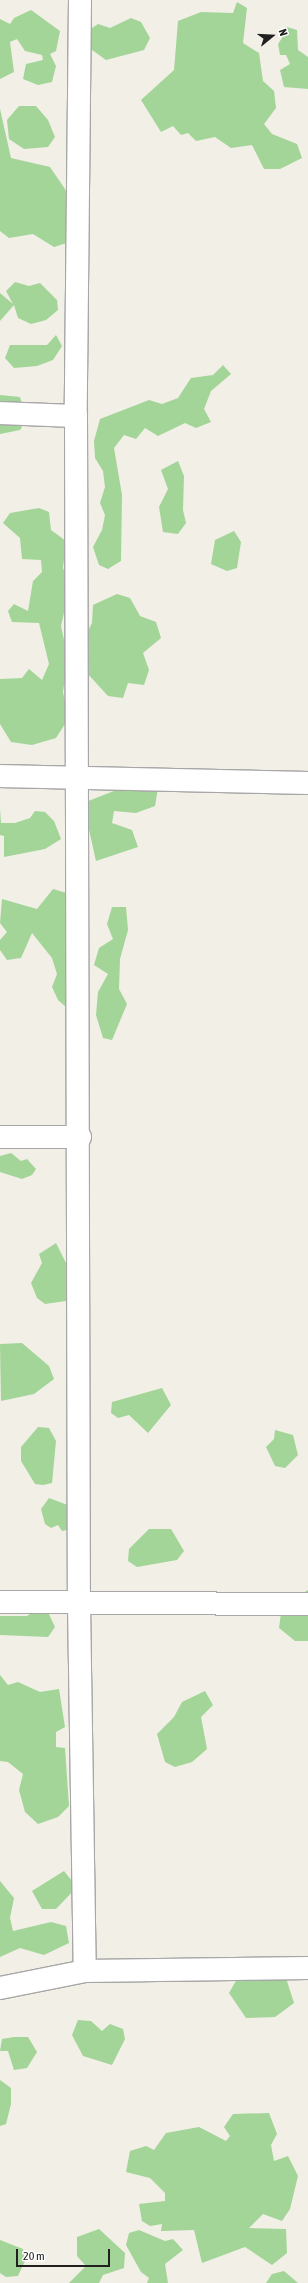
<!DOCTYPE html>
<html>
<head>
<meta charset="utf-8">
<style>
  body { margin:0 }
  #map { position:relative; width:308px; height:2283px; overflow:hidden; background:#f2efe6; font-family:"Asap Condensed",sans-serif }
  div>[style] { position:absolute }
  .forest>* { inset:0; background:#a2d597 }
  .roads { filter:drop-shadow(1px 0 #a7a7a7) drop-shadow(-1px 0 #a7a7a7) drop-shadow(0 1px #a7a7a7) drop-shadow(0 -1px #a7a7a7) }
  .minor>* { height:22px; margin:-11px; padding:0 11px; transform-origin:11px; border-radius:11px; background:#fff }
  span { translate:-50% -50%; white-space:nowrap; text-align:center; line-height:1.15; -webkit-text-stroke:4px #fff; paint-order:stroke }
  .north { position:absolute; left:252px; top:16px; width:40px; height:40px; -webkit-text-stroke:3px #fff; paint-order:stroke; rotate:72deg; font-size:11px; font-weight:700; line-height:16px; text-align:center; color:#202020 }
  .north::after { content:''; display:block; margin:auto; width:14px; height:18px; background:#202020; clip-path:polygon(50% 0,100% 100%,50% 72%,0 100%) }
  .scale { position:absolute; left:16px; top:2249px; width:94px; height:18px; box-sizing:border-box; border:2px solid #202020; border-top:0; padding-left:5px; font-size:12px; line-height:14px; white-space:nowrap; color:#202020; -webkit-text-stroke:3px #fff; paint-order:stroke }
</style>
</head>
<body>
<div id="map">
  <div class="forest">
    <div style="clip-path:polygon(237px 2px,247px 8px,243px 43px,259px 53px,263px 81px,274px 91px,276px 108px,264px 124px,272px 134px,297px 144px,302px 158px,280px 169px,264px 169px,252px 145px,231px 148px,215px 137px,196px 141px,188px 133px,181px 135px,173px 126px,161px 132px,141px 100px,174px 70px,178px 21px,201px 12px,233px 13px)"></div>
    <div style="clip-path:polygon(31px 10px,60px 31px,56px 51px,50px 54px,56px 66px,52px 82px,38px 85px,23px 79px,26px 64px,43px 60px,42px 55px,25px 51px,17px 39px,10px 42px,14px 72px,0 79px,0 19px,10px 24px,14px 18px)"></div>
    <div style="clip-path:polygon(131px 18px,141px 22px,150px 38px,144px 50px,106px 60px,88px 47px,92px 28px,98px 24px,110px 28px)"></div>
    <div style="clip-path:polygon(287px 27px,297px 30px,298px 50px,308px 57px,308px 89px,284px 87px,280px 70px,290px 64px,286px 55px,280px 55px,278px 44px,282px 38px,280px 30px)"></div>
    <div style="clip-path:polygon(19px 106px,36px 106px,48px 120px,55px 137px,48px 147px,24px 149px,9px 139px,7px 120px)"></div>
    <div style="clip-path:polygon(0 109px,11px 158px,50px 167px,65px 189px,76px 214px,70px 242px,54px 247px,33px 234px,9px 238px,0 231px)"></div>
    <div style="clip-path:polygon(15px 282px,29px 286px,40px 283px,57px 300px,58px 310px,46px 320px,31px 324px,18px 318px,14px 305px,0 321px,0 293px,13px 304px,6px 291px)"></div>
    <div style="clip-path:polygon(56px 335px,62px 346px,53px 360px,37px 366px,14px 368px,5px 358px,10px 345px,47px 345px)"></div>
    <div style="clip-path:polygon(223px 365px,231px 374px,211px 391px,204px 409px,211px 422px,196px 428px,185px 423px,158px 436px,145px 428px,136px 439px,124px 435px,114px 448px,122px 495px,121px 561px,108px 569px,99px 565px,93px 547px,102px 530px,105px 515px,100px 503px,105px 487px,103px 471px,95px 458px,94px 441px,100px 419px,149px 400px,162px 404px,178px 398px,191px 378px,213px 375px)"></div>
    <div style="clip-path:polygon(0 395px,20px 397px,26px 420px,20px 430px,0 434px)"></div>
    <div style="clip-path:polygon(178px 461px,184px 476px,183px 510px,186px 523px,178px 534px,163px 532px,159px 507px,168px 489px,161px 470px)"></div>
    <div style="clip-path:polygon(39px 508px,49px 512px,51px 530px,66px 541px,63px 568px,70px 587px,61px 626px,68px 658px,63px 692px,67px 712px,65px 724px,56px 738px,32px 745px,11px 742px,0 724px,0 679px,22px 678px,29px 669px,42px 680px,49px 664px,39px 623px,12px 622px,8px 611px,14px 604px,28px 611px,33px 581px,42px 572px,41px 560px,22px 559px,20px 538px,3px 523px,10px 513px)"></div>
    <div style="clip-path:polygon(234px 531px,241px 542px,237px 568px,227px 571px,211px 564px,215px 540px)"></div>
    <div style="clip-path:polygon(117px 594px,130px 598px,140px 616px,156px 622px,161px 638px,143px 653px,149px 670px,144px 685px,128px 683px,123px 698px,108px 696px,86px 672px,83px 641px,92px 623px,93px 605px)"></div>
    <div style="clip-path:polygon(132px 773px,158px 788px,155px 806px,136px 813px,114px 811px,112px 823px,132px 830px,138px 847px,96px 861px,83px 803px,114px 791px)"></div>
    <div style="clip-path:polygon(0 809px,1px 823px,15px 823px,30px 818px,35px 811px,45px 812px,54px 821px,61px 839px,45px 849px,4px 857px,4px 836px,0 835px)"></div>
    <div style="clip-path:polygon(53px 889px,70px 894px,86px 940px,66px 954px,67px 971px,85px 1002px,66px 1007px,58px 1000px,52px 987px,57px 974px,52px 958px,32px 933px,21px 958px,7px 960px,0 950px,0 940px,7px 932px,0 923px,2px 899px,37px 909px)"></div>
    <div style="clip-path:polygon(112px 907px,126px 907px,128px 930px,120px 959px,119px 989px,127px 1004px,112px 1040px,103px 1038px,96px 1015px,98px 992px,108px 974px,94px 965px,99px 948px,113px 939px,107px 924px)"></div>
    <div style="clip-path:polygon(11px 1153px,21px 1161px,27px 1159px,36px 1169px,32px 1175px,22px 1179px,0 1172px,0 1156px)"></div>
    <div style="clip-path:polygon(56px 1243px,66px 1263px,70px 1288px,66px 1301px,45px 1304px,37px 1298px,31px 1283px,42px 1263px,39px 1254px)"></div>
    <div style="clip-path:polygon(22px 1343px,49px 1366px,54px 1379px,34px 1394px,1px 1401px,0 1344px)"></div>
    <div style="clip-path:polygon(162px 1388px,171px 1405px,148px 1433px,129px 1415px,118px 1418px,111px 1413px,112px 1402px)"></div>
    <div style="clip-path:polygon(38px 1427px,49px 1428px,56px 1441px,52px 1483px,43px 1485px,35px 1484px,21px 1461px,21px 1447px)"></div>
    <div style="clip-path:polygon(275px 1430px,293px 1435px,298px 1455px,285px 1468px,275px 1466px,266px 1447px,274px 1439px)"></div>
    <div style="clip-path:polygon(49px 1498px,73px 1507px,72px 1529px,62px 1531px,58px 1525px,51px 1528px,45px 1524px,41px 1509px)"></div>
    <div style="clip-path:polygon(149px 1529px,171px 1529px,184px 1551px,177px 1560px,137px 1567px,128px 1561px,129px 1549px)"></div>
    <div style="clip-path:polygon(308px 1590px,308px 1641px,295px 1641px,279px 1628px,282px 1606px)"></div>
    <div style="clip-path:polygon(41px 1607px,47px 1610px,55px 1627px,48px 1637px,0 1635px,0 1616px,27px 1616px)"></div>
    <div style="clip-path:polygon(0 1675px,8px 1685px,18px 1682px,40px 1692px,59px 1689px,65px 1727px,56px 1732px,56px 1747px,65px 1748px,69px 1806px,58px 1817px,38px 1824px,25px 1812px,19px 1790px,23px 1774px,8px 1762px,0 1761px)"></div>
    <div style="clip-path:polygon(205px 1691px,213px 1705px,201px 1717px,207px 1749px,192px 1762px,175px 1767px,165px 1762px,157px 1734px,174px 1717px,182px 1702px)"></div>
    <div style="clip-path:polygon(64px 1871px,77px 1887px,56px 1909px,42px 1909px,32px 1891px)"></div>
    <div style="clip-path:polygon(0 1881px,14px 1898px,10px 1918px,13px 1931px,51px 1922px,66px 1926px,69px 1943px,44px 1955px,20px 1948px,0 1957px)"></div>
    <div style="clip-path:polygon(241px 1972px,286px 1978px,294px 2003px,275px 2017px,246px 2018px,229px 1993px)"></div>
    <div style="clip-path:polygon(78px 2020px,91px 2021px,102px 2031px,110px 2024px,123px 2029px,125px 2039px,112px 2065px,83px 2056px,72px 2035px)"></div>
    <div style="clip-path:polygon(14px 2037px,28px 2037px,37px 2052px,27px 2068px,14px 2070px,8px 2051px,0 2051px,2px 2039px)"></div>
    <div style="clip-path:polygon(0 2080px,11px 2088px,11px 2104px,6px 2124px,0 2126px)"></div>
    <div style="clip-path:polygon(269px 2113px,277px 2134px,271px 2145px,274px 2161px,288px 2156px,298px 2176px,290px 2209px,282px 2221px,263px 2214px,249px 2228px,286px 2229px,287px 2253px,272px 2265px,245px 2247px,202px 2263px,194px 2230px,161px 2231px,162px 2224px,150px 2226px,142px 2221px,139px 2204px,165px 2201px,165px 2193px,150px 2178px,126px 2172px,130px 2151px,146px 2146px,154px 2150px,166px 2133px,199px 2127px,226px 2141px,230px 2136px,224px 2127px,233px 2114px)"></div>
    <div style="clip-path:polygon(99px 2229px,125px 2253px,124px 2268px,103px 2275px,99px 2283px,69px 2283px,86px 2266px,77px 2256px,77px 2237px)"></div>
    <div style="clip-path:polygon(139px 2230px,165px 2241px,173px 2239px,183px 2250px,165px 2264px,168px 2283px,147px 2283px,149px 2278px,141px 2272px,126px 2245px,129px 2233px)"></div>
    <div style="clip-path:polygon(0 2240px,23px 2249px,25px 2261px,18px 2276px,6px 2277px,0 2273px)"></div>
    <div style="clip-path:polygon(284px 2271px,298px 2283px,266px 2283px,272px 2274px)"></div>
  </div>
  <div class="roads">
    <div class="minor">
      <div style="left:80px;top:0;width:416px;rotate:90.6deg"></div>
      <div style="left:76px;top:416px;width:1188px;rotate:89.86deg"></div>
      <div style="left:79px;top:1604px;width:367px;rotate:89.1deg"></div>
      <div style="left:0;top:413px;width:76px;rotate:2.3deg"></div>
      <div style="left:0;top:776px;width:308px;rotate:1.3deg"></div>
      <div style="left:0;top:1137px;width:80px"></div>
      <div style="left:0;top:1602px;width:308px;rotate:0.4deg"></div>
      <div style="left:0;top:1988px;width:87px;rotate:-11.3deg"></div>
      <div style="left:85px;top:1971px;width:223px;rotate:-0.8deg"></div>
    </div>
  </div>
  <div class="north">N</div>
  <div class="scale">20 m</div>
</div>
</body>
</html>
